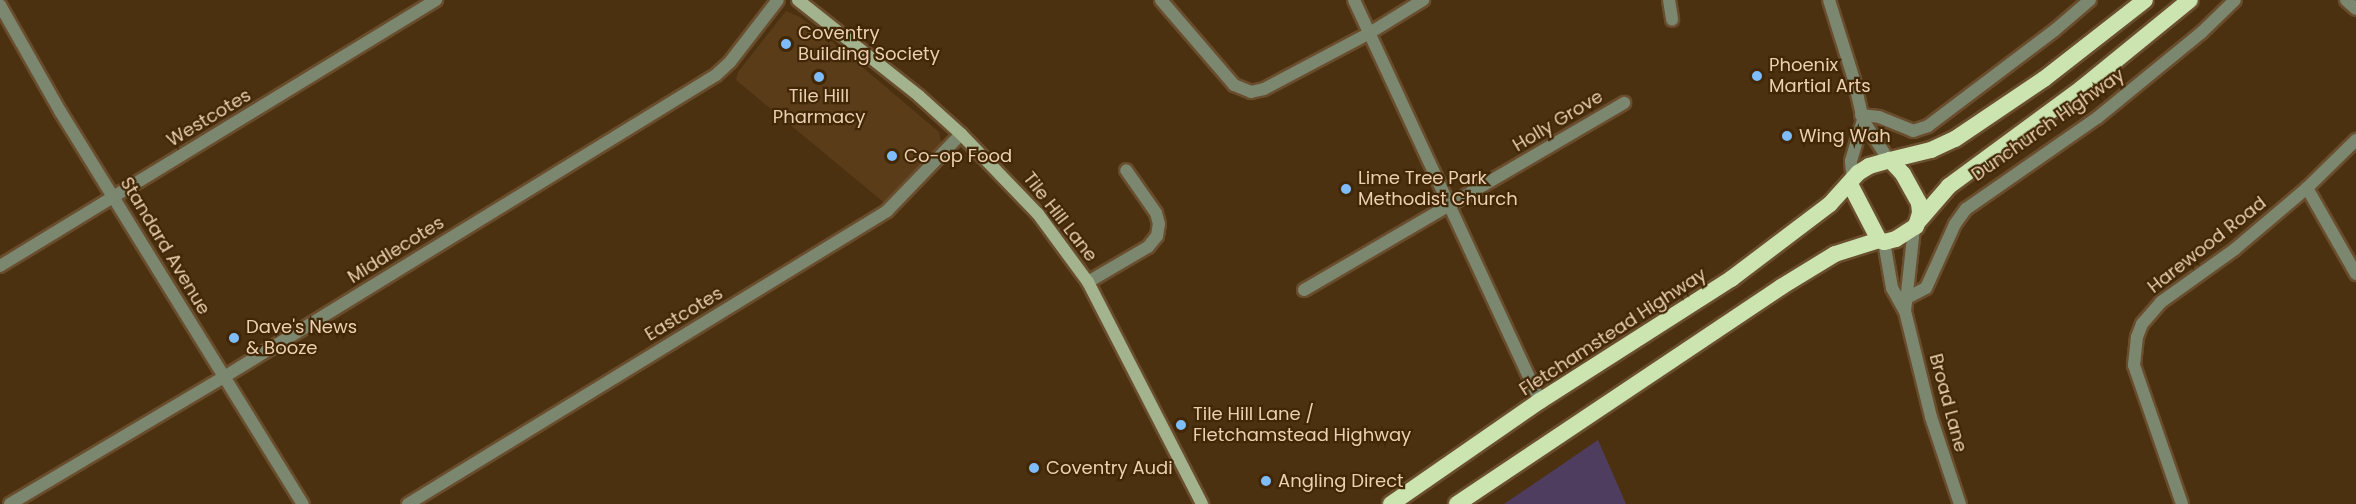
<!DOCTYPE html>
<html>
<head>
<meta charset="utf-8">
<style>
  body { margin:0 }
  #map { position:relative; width:2356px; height:504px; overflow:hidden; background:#4c3110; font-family:Poppins,sans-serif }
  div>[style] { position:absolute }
  .built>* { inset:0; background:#5a3c18 }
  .green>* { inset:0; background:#4f3d5f }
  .roads { filter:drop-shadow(2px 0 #694d2d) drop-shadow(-2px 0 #694d2d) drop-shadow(0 2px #694d2d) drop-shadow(0 -2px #694d2d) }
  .minor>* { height:12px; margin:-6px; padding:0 6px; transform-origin:6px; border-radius:6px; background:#7c8770 }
  .tertiary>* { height:12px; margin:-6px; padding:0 6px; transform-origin:6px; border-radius:6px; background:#7c8770 }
  .secondary>* { height:12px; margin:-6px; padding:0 6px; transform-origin:6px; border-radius:6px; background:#a2b38e }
  .trunk>* { height:16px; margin:-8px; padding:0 8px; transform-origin:8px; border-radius:8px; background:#cce4b0 }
  .dots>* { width:16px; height:16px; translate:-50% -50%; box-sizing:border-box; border:3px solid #412705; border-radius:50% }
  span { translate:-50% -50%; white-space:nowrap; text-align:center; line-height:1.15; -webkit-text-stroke:4.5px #412705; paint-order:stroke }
  .poi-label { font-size:18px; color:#eccfb2 }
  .left { translate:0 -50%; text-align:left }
  .street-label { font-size:18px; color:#eccfb2 }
</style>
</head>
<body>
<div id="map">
  <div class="built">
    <div style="clip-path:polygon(786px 11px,800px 17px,829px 39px,939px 132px,942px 146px,887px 205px,736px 80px,738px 72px)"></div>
  </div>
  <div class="green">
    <div style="clip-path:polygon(1598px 440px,1626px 504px,1504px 504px)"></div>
  </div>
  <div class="roads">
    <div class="minor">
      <div style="left:1161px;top:0;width:112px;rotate:49.3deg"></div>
      <div style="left:1234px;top:85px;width:18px;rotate:22deg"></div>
      <div style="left:1251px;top:92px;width:13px;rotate:-13deg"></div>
      <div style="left:1264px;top:89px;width:118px;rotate:-27.9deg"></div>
      <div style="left:1368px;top:34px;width:65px;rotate:-31.7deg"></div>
      <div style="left:1354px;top:0;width:442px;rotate:65.1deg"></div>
      <div style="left:1669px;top:0;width:20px;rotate:81deg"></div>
      <div style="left:2346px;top:0;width:13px;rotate:42deg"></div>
      <div style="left:0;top:5px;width:122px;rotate:60.5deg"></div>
      <div style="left:60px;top:111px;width:462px;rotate:58.3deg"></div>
      <div style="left:1861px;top:115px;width:18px;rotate:6deg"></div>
      <div style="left:1879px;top:117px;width:37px;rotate:22deg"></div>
      <div style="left:1913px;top:131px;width:16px;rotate:-18deg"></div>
      <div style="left:1928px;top:126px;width:159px;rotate:-37.1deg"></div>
      <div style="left:2055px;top:30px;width:46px;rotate:-40.6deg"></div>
      <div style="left:2307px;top:188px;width:99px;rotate:60.3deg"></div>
      <div style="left:0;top:266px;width:511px;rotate:-31.39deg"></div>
      <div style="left:1088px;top:282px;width:69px;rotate:-30.3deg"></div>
      <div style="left:1148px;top:247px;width:14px;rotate:-51deg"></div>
      <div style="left:1157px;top:236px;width:12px;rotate:-81deg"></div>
      <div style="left:1159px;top:224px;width:11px;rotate:-105deg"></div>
      <div style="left:1156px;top:213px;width:52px;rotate:-124.9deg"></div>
      <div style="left:1304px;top:290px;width:371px;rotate:-30.3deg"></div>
      <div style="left:1907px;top:298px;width:21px;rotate:-28deg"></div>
      <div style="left:1926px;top:288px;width:70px;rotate:-65.6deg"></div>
      <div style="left:1955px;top:224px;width:19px;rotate:-54deg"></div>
      <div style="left:1966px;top:209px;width:160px;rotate:-34.8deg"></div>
      <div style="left:2097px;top:118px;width:134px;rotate:-39.3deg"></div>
      <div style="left:2201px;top:33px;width:47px;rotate:-44.1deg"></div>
      <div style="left:10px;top:504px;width:249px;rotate:-30.7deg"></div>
      <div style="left:224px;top:377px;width:577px;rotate:-31.54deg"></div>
      <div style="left:716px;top:75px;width:19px;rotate:-43deg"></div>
      <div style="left:730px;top:62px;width:78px;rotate:-52.3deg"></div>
      <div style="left:408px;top:504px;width:562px;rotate:-31.45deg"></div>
      <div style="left:887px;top:211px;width:107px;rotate:-46.1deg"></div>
      <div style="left:2182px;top:504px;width:147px;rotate:-109.1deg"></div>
      <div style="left:2134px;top:365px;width:28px;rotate:-84deg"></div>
      <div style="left:2137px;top:337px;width:14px;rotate:-69deg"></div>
      <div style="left:2142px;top:324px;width:29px;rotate:-49deg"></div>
      <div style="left:2161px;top:302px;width:91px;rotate:-35.6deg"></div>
      <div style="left:2235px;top:249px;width:94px;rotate:-40.3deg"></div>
      <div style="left:2307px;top:188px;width:69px;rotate:-44.4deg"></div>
    </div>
    <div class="tertiary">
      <div style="left:1829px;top:0;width:84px;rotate:72.6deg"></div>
      <div style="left:1854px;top:80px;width:41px;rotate:77.3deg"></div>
      <div style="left:1863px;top:120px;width:46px;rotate:57.3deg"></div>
      <div style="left:1853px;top:181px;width:20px;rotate:-96deg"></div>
      <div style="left:1851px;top:161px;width:43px;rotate:-73.7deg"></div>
      <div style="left:1884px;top:242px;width:47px;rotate:80.1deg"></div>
      <div style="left:1892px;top:288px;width:26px;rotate:61deg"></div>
      <div style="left:1905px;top:311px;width:109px;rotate:76.2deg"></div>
      <div style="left:1931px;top:417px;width:92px;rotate:71.6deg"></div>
      <div style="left:1905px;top:311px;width:83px;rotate:-83.8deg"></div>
    </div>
    <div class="secondary">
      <div style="left:798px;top:0;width:154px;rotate:38.4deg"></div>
      <div style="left:919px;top:96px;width:57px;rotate:42.1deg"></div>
      <div style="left:961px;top:134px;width:111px;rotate:46.1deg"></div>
      <div style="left:1038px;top:214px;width:84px;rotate:53.7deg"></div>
      <div style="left:1088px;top:282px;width:250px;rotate:62.8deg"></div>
    </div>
    <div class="trunk">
      <div style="left:1890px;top:160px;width:42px;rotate:-13.7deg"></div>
      <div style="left:1931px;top:150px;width:26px;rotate:-25deg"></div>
      <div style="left:1955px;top:139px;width:107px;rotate:-34deg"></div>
      <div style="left:2044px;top:79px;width:128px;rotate:-38deg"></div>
      <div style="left:1917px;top:223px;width:49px;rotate:-49.1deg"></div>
      <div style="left:1949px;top:186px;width:165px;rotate:-36.4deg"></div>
      <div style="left:2082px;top:88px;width:139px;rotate:-39.2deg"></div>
      <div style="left:1391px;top:504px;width:181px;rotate:-34.7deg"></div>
      <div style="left:1540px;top:401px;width:227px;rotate:-32.6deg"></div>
      <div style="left:1731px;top:279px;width:124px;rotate:-37.1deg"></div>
      <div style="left:1830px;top:204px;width:42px;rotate:-47.9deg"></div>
      <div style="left:1858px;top:173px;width:13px;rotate:-32deg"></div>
      <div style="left:1869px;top:166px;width:22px;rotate:-16deg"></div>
      <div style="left:1890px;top:160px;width:19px;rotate:47deg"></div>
      <div style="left:1903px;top:174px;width:33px;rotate:61deg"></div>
      <div style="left:1919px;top:203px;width:10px;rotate:84deg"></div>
      <div style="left:1920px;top:213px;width:14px;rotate:107deg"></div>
      <div style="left:1916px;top:226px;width:24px;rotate:147deg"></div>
      <div style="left:1896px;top:239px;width:12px;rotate:166deg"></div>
      <div style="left:1884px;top:242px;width:5px;rotate:-158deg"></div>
      <div style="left:1879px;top:240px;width:63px;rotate:-117.4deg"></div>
      <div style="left:1457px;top:504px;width:390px;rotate:-33.8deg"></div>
      <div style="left:1781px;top:287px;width:63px;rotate:-31.4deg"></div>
      <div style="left:1835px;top:254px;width:46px;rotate:-17.7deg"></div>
    </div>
  </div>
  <div class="dots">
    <div style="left:786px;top:44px;background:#7ebdf9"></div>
    <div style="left:1757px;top:76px;background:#7ebdf9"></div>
    <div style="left:819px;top:77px;background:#7ebdf9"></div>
    <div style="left:1787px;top:136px;background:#7ebdf9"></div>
    <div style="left:892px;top:156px;background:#7ebdf9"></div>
    <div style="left:1346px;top:189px;background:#7ebdf9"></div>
    <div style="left:234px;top:338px;background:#7ebdf9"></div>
    <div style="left:1181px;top:425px;background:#7ebdf9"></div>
    <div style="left:1034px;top:468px;background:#7ebdf9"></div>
    <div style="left:1266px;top:481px;background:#7ebdf9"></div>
  </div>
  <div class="poi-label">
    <span class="left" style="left:798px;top:44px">Coventry<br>Building Society</span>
    <span class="left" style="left:1769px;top:76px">Phoenix<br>Martial Arts</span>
    <span style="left:819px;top:107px">Tile Hill<br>Pharmacy</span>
    <span class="left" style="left:1799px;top:136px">Wing Wah</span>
    <span class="left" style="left:904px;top:156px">Co-op Food</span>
    <span class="left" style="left:1358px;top:189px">Lime Tree Park<br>Methodist Church</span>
    <span class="left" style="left:246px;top:338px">Dave's News<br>&amp; Booze</span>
    <span class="left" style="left:1193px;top:425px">Tile Hill Lane /<br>Fletchamstead Highway</span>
    <span class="left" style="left:1046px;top:468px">Coventry Audi</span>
    <span class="left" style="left:1278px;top:481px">Angling Direct</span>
  </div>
  <div class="street-label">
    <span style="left:209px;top:118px;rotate:-31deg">Westcotes</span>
    <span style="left:1558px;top:121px;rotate:-31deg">Holly Grove</span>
    <span style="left:2048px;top:125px;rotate:-35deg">Dunchurch Highway</span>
    <span style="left:1060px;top:217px;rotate:52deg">Tile Hill Lane</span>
    <span style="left:2207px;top:245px;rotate:-38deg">Harewood Road</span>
    <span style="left:165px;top:246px;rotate:59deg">Standard Avenue</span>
    <span style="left:396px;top:250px;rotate:-32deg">Middlecotes</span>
    <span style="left:684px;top:314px;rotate:-31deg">Eastcotes</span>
    <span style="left:1613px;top:332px;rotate:-33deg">Fletchamstead Highway</span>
    <span style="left:1948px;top:403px;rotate:75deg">Broad Lane</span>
  </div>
</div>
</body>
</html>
